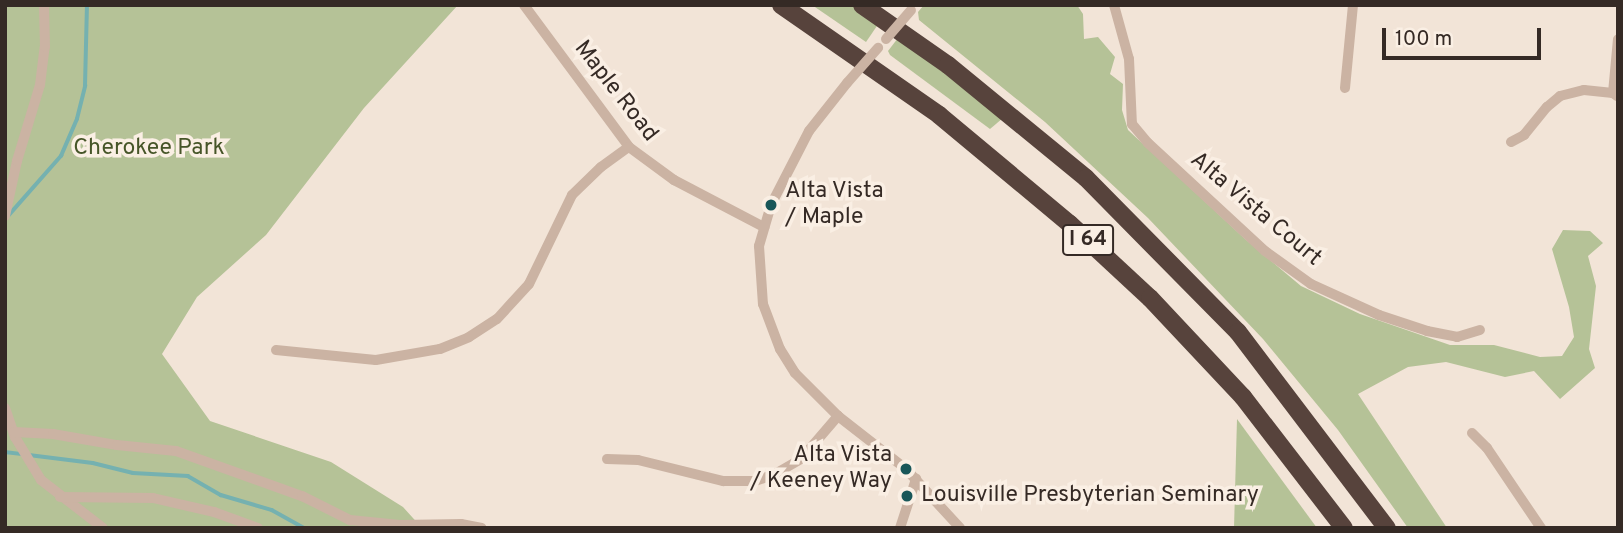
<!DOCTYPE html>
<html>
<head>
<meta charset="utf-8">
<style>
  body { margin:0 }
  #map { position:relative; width:1623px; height:533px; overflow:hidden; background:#f2e4d7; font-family:Overpass,sans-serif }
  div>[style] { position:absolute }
  .green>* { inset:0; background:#b5c297 }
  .stream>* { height:3.5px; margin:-1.75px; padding:0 1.75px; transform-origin:1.75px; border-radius:1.75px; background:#75b1b0 }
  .street>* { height:10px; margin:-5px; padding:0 5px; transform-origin:5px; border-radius:5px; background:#cbb3a3 }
  .highway>* { height:18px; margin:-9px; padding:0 9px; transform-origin:9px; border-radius:9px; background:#57433c }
  .street-bridge>* { height:10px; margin:-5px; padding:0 5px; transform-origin:5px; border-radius:5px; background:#cbb3a3 }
  .dots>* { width:19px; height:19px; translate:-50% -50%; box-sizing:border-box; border:4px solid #faefe4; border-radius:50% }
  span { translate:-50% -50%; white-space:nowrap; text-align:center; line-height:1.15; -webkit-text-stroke:7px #faefe4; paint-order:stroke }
  .shield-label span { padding:2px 5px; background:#faefe4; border:2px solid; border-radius:5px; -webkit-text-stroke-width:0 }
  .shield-label { font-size:21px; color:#352a25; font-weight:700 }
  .street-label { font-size:23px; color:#352a25 }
  .park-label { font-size:23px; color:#465528 }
  .poi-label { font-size:23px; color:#352a25 }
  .left { translate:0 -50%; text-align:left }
  .right { translate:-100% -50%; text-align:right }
  .frame { position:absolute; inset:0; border:7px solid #352a25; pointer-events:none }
  .scale { position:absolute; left:1382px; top:28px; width:159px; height:32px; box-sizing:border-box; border:4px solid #352a25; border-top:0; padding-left:9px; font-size:21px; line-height:24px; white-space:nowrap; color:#352a25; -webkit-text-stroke:5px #faefe4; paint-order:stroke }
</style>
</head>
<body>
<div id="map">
  <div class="green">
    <div style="clip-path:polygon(5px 5px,458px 5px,364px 108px,266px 235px,197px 297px,162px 354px,210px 421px,331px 462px,403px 507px,422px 528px,5px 528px)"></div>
    <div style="clip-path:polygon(812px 5px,852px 5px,879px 23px,866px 42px)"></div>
    <div style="clip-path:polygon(924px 5px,1077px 5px,1083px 14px,1084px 39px,1098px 37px,1115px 57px,1110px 74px,1123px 84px,1122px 110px,1128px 130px,1245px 239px,1301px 286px,1360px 314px,1450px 345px,1494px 345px,1540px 357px,1562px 356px,1574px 337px,1569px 307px,1552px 249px,1563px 230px,1590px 231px,1603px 243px,1588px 256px,1596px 286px,1589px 349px,1595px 368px,1560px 399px,1534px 371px,1505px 377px,1446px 362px,1408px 367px,1358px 394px,1447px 528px,1408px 528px,1338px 430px,1263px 339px,1148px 218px,1045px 122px,919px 20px,918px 12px)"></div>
    <div style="clip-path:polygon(898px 38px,1003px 118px,990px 129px,890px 55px,888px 51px)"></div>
    <div style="clip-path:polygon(1237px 419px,1317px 528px,1234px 528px)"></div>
  </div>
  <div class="stream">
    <div style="left:9px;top:215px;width:79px;rotate:-48.6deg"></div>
    <div style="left:61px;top:156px;width:40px;rotate:-66.6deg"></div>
    <div style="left:77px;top:119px;width:34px;rotate:-76deg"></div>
    <div style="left:85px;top:86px;width:81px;rotate:-88.6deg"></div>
    <div style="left:5px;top:452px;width:17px;rotate:7deg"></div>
    <div style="left:29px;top:455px;width:64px;rotate:7.1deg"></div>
    <div style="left:93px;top:463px;width:41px;rotate:14deg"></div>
    <div style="left:133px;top:473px;width:55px;rotate:3.1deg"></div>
    <div style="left:188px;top:476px;width:38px;rotate:30deg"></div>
    <div style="left:221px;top:495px;width:53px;rotate:16.4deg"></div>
    <div style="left:272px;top:510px;width:37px;rotate:29deg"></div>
  </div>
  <div class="street">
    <div style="left:524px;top:5px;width:177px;rotate:53.5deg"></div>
    <div style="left:629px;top:147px;width:56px;rotate:36.3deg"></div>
    <div style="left:674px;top:180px;width:102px;rotate:27.6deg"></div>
    <div style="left:1114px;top:5px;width:56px;rotate:74.5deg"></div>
    <div style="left:1129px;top:59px;width:65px;rotate:87.4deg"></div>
    <div style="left:1132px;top:124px;width:25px;rotate:50deg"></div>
    <div style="left:1148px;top:143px;width:159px;rotate:42.7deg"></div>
    <div style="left:1265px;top:251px;width:57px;rotate:35.7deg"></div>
    <div style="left:1311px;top:284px;width:75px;rotate:24.5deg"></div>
    <div style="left:1379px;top:315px;width:51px;rotate:18.4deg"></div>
    <div style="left:1427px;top:331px;width:31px;rotate:11deg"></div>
    <div style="left:1457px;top:337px;width:24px;rotate:-17deg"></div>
    <div style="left:847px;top:83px;width:61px;rotate:128.4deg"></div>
    <div style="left:809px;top:131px;width:83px;rotate:117.2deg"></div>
    <div style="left:771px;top:205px;width:43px;rotate:106.3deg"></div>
    <div style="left:759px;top:246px;width:58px;rotate:86.1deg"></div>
    <div style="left:763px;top:304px;width:48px;rotate:69.3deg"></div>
    <div style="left:780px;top:349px;width:28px;rotate:58deg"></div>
    <div style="left:795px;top:373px;width:61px;rotate:45deg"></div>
    <div style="left:838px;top:416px;width:86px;rotate:37.9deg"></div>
    <div style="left:906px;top:469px;width:80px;rotate:47.5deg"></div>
    <div style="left:1345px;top:88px;width:83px;rotate:-84.5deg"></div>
    <div style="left:1617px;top:96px;width:5px;rotate:-143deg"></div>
    <div style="left:1613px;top:93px;width:54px;rotate:-84.7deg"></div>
    <div style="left:1511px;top:142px;width:15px;rotate:-28deg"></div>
    <div style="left:1524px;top:135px;width:36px;rotate:-51deg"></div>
    <div style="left:1547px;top:107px;width:17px;rotate:-40deg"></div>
    <div style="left:1560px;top:96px;width:25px;rotate:-14deg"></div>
    <div style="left:1584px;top:90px;width:29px;rotate:6deg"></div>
    <div style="left:5px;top:216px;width:56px;rotate:-77.7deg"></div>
    <div style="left:17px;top:161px;width:79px;rotate:-73.2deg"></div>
    <div style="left:40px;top:85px;width:38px;rotate:-83deg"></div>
    <div style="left:45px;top:47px;width:42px;rotate:-91.4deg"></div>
    <div style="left:276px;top:350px;width:100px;rotate:5.7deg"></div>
    <div style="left:376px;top:360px;width:65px;rotate:-9.8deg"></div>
    <div style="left:440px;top:349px;width:31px;rotate:-22deg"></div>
    <div style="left:469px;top:337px;width:33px;rotate:-33deg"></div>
    <div style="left:497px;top:319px;width:47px;rotate:-47.6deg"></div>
    <div style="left:529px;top:284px;width:99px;rotate:-64.2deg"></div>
    <div style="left:572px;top:195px;width:40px;rotate:-44deg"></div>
    <div style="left:601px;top:167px;width:34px;rotate:-36deg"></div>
    <div style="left:5px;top:408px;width:31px;rotate:71deg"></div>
    <div style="left:15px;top:437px;width:50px;rotate:58.8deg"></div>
    <div style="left:41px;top:480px;width:78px;rotate:37.7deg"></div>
    <div style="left:14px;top:432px;width:39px;rotate:3deg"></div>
    <div style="left:53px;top:434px;width:65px;rotate:9.8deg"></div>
    <div style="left:117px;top:445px;width:59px;rotate:5.8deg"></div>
    <div style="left:176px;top:451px;width:134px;rotate:19.7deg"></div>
    <div style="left:302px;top:496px;width:54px;rotate:26.6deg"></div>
    <div style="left:350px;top:520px;width:50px;rotate:5.7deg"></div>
    <div style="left:400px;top:525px;width:61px;rotate:-0.9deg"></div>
    <div style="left:461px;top:524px;width:21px;rotate:11deg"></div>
    <div style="left:1472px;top:433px;width:21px;rotate:45deg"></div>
    <div style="left:1487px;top:448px;width:97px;rotate:56deg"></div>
    <div style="left:607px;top:459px;width:31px;rotate:2deg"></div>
    <div style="left:638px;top:460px;width:88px;rotate:13.9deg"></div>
    <div style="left:723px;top:481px;width:32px"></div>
    <div style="left:755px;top:481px;width:21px;rotate:-19deg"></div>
    <div style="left:775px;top:474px;width:30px;rotate:-30deg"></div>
    <div style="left:801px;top:459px;width:57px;rotate:-49.3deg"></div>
    <div style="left:60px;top:497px;width:93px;rotate:0.6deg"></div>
    <div style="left:153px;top:498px;width:63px;rotate:12.9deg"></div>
    <div style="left:214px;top:512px;width:47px;rotate:20deg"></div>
    <div style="left:900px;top:528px;width:52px;rotate:-71.9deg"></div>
  </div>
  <div class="highway">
    <div style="left:781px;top:5px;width:193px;rotate:34.8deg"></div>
    <div style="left:939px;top:115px;width:170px;rotate:39.8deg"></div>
    <div style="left:1070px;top:224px;width:109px;rotate:42.8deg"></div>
    <div style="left:1150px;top:298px;width:136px;rotate:46.8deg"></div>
    <div style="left:1243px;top:397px;width:165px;rotate:52.4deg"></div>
    <div style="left:862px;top:5px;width:105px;rotate:34.9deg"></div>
    <div style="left:948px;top:65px;width:178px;rotate:39.3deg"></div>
    <div style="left:1086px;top:178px;width:216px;rotate:45.4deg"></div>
    <div style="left:1238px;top:332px;width:246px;rotate:52.8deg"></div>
  </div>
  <div class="street-bridge">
    <div style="left:886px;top:39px;width:38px;rotate:-49deg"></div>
    <div style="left:847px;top:83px;width:47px;rotate:-48.5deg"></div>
  </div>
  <div class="dots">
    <div style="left:771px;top:205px;background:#195759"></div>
    <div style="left:906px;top:469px;background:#195759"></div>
    <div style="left:907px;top:496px;background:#195759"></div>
  </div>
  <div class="shield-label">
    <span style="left:1088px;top:240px">I 64</span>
  </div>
  <div class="street-label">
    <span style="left:615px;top:92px;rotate:52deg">Maple Road</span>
    <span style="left:1255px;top:210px;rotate:40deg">Alta Vista Court</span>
  </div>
  <div class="park-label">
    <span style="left:149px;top:149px">Cherokee Park</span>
  </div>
  <div class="poi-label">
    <span class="left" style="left:785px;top:205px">Alta Vista<br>/ Maple</span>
    <span class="right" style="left:892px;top:469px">Alta Vista<br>/ Keeney Way</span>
    <span class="left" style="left:921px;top:496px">Louisville Presbyterian Seminary</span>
  </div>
  <div class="frame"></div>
  <div class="scale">100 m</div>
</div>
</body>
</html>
